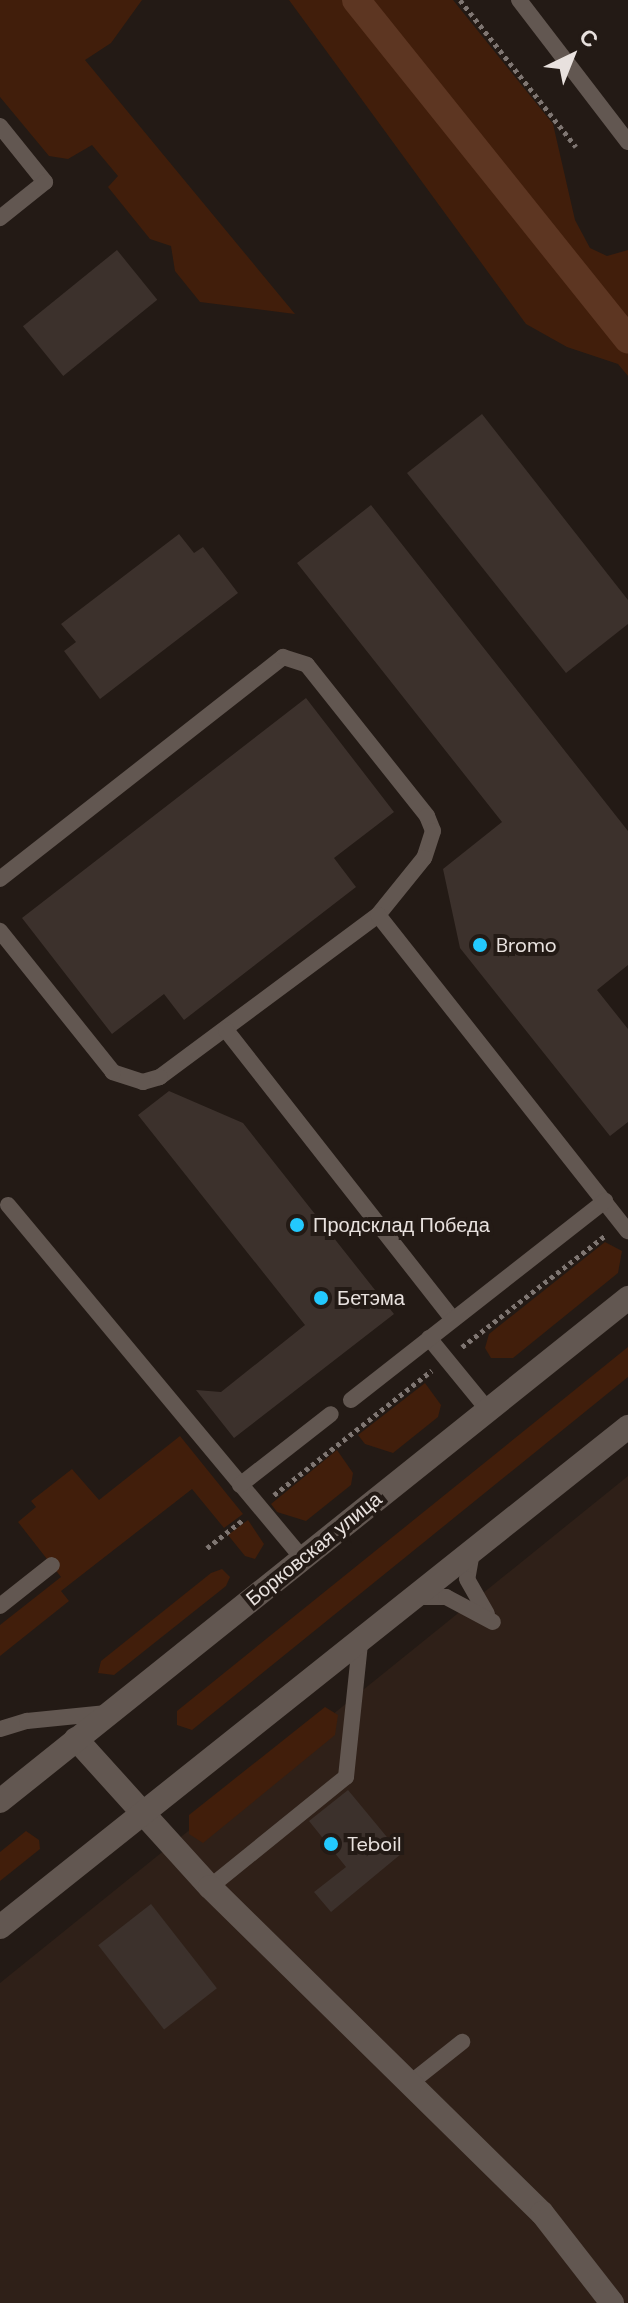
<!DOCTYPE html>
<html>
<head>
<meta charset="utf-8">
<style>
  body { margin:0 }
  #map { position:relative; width:628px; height:2303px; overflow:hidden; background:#231a15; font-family:"DM Sans",sans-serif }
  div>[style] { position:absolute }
  .built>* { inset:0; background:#2f2018 }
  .green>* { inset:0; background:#411e0b }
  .canal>* { height:28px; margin:-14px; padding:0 14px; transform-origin:14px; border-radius:14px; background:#5d3622 }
  .building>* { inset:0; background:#3c312c; transform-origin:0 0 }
  .path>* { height:5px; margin-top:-2.5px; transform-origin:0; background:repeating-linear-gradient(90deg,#7f7672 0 4px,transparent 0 8px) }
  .lane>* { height:16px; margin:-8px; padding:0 8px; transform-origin:8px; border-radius:8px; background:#625751 }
  .street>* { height:24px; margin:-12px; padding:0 12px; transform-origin:12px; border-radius:12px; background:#625751 }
  .secondary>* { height:24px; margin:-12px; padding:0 12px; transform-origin:12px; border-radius:12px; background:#625751 }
  .dots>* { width:22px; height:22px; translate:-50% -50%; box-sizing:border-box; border:4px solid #231a15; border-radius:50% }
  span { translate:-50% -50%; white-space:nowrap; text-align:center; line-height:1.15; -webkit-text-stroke:8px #231a15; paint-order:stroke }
  .poi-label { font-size:20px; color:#e8e1de }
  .left { translate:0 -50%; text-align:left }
  .street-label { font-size:20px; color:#e8e1de }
  .north { position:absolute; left:532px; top:16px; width:80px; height:80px; -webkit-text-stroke:6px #231a15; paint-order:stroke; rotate:43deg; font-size:22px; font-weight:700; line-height:32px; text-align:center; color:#e8e1de }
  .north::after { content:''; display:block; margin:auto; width:28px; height:36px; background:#e8e1de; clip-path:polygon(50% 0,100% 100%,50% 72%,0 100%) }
</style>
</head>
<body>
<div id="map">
  <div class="built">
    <div style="clip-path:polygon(628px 1476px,628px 2303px,0 2303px,0 1983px)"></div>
  </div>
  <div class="green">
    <div style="clip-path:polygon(0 0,142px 0,111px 43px,85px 60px,295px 314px,200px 302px,175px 271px,171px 246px,150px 239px,108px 187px,118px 176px,92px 145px,68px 159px,49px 156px,0 97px)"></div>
    <div style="clip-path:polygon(289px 0,453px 0,553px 124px,575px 220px,590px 248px,607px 256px,628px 250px,628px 376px,618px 364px,567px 347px,526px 324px)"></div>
    <div style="clip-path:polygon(605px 1242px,622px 1251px,618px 1273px,513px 1358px,491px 1358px,485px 1348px,489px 1334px)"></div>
    <div style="clip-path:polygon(628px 1347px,628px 1377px,192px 1730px,177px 1725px,177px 1711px)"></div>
    <div style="clip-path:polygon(425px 1383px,441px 1405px,438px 1417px,393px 1453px,365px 1444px,358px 1435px)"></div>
    <div style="clip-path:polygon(180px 1436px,243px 1514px,224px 1528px,192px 1489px,61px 1591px,69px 1601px,0 1656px,0 1625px,61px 1577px,18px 1522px,36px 1507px,31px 1501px,72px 1469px,99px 1500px)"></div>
    <div style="clip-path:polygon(337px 1450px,353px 1473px,351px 1485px,306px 1521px,277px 1512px,271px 1504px)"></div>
    <div style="clip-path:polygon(248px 1520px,264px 1544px,255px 1559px,245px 1556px,228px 1535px)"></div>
    <div style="clip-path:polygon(222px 1569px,230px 1577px,226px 1586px,114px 1675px,98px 1673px,101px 1661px,211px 1573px)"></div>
    <div style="clip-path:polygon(325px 1707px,338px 1715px,335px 1735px,203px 1843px,189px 1834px,189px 1815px)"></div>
    <div style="clip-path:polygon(26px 1831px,39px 1840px,40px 1849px,0 1881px,0 1852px)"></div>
  </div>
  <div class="canal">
    <div style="left:356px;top:0;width:435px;rotate:51.3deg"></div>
  </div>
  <div class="building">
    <div style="left:117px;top:250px;width:64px;height:121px;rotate:51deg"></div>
    <div style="clip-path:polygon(482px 414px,628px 600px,628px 624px,566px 673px,407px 473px)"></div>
    <div style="clip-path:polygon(371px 505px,628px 831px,628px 965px,597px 990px,628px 1029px,628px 1122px,610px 1136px,460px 948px,443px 869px,502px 822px,297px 563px)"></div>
    <div style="clip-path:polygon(179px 534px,194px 553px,203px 547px,238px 593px,100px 699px,64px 651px,76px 642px,61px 624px)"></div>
    <div style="clip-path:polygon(306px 698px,394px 812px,334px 858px,356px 887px,184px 1020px,164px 994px,112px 1034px,22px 918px)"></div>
    <div style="clip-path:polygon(169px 1091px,243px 1123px,394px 1314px,234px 1438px,196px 1390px,221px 1392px,305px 1325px,138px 1115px)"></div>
    <div style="clip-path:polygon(348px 1790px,401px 1854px,331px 1912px,314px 1892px,346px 1867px,309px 1821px)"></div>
    <div style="left:151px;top:1904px;width:107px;height:67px;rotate:52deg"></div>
  </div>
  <div class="path">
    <div style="left:460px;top:0;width:187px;rotate:51.7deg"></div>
    <div style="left:462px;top:1347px;width:182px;rotate:-37.9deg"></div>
    <div style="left:274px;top:1495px;width:201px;rotate:-38.3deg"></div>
    <div style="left:207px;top:1548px;width:47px;rotate:-38.1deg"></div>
  </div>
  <div class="lane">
    <div style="left:519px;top:0;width:179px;rotate:52.5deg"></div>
    <div style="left:0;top:126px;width:72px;rotate:51.2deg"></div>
    <div style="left:45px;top:182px;width:58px;rotate:141.3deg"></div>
    <div style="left:0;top:879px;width:360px;rotate:-38.1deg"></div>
    <div style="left:283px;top:657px;width:25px;rotate:18deg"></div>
    <div style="left:307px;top:665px;width:193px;rotate:51.5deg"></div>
    <div style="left:427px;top:816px;width:16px;rotate:68deg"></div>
    <div style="left:433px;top:831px;width:28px;rotate:108deg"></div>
    <div style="left:424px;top:858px;width:73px;rotate:128.9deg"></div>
    <div style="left:378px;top:915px;width:272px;rotate:143.4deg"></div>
    <div style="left:160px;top:1077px;width:18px;rotate:164deg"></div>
    <div style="left:143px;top:1082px;width:32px;rotate:-162deg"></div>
    <div style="left:113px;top:1072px;width:181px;rotate:-128.7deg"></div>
    <div style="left:378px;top:915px;width:403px;rotate:51.7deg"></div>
    <div style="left:226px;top:1030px;width:367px;rotate:51.9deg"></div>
    <div style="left:8px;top:1205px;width:461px;rotate:50.2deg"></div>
    <div style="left:429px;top:1338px;width:93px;rotate:50.7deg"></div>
    <div style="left:351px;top:1400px;width:323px;rotate:-38.1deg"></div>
    <div style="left:240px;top:1485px;width:115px;rotate:-38deg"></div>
    <div style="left:472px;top:1552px;width:27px;rotate:100deg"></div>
    <div style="left:467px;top:1579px;width:40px;rotate:60.3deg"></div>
    <div style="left:418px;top:1597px;width:28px"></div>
    <div style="left:446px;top:1597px;width:53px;rotate:28deg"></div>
    <div style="left:0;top:1606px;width:66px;rotate:-38.3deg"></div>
    <div style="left:0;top:1729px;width:28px;rotate:-17deg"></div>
    <div style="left:27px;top:1721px;width:80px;rotate:-5.7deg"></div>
    <div style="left:210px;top:1887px;width:175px;rotate:-39deg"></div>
    <div style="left:346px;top:1777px;width:143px;rotate:-84deg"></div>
    <div style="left:409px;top:2084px;width:68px;rotate:-38.4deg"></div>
  </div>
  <div class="street">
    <div style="left:142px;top:1812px;width:101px;rotate:47.8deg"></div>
    <div style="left:210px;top:1887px;width:465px;rotate:44.5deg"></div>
    <div style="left:542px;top:2213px;width:114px;rotate:52.1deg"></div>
  </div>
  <div class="secondary">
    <div style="left:76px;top:1739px;width:98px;rotate:47.9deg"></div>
    <div style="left:0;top:1801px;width:805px;rotate:-38.69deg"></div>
    <div style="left:0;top:1927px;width:803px;rotate:-38.53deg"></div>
  </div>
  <div class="dots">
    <div style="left:480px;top:945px;background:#23c9fe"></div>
    <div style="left:297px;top:1225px;background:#23c9fe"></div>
    <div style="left:321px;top:1298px;background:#23c9fe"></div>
    <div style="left:331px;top:1844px;background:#23c9fe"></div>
  </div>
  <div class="poi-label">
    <span class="left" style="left:496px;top:945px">Bromo</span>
    <span class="left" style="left:313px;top:1225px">Продсклад Победа</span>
    <span class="left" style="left:337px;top:1298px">Бетэма</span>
    <span class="left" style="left:347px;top:1844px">Teboil</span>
  </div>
  <div class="street-label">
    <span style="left:314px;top:1549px;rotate:-39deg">Борковская улица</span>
  </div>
  <div class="north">С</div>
</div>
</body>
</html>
